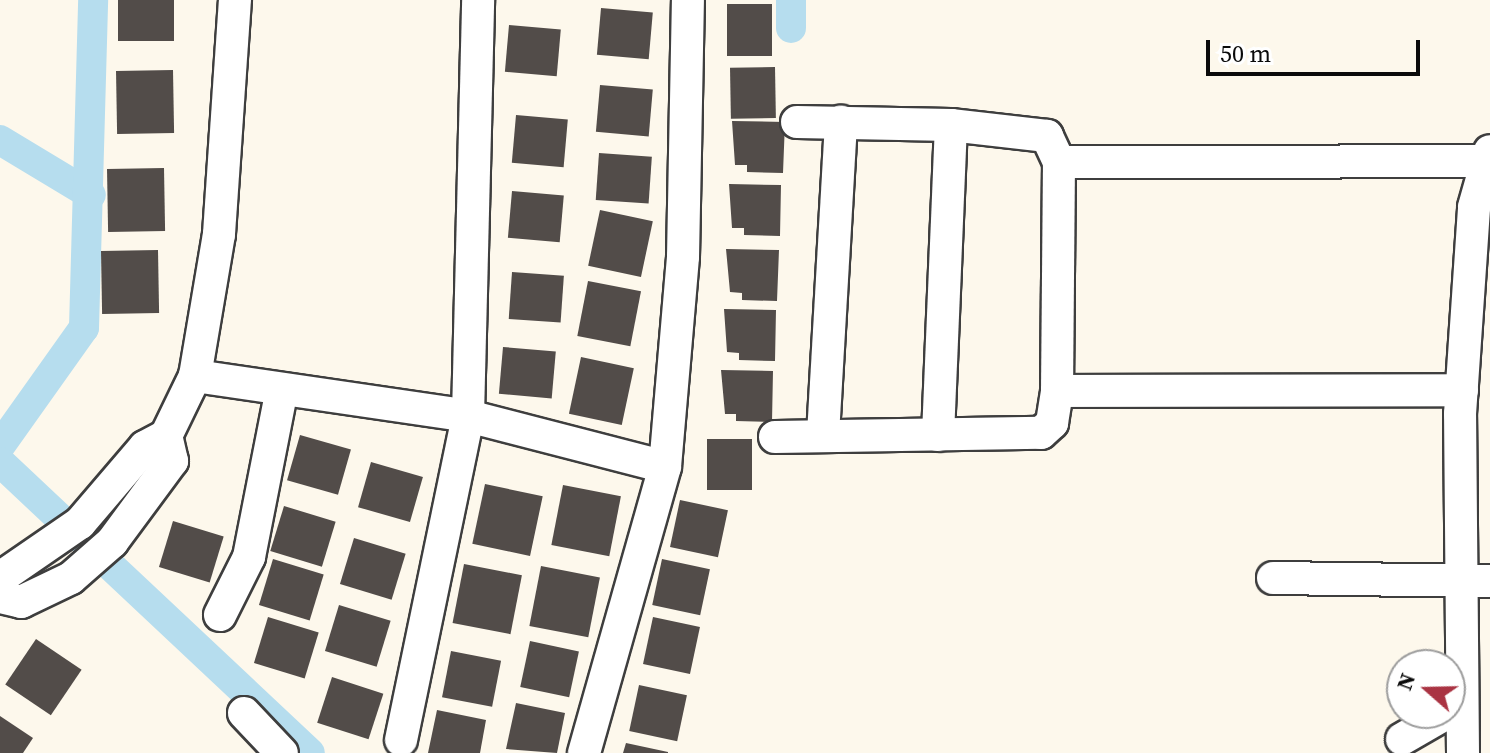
<!DOCTYPE html>
<html>
<head>
<meta charset="utf-8">
<style>
  body { margin:0 }
  #map { position:relative; width:1490px; height:753px; overflow:hidden; background:#fdf8ec; font-family:"Source Serif 4",serif }
  div>[style] { position:absolute }
  .canal>* { height:30px; margin:-15px; padding:0 15px; transform-origin:15px; border-radius:15px; background:#b6ddee }
  .building>* { inset:0; background:#524c49; transform-origin:0 0 }
  .roads { filter:drop-shadow(2px 0 #3e3e3e) drop-shadow(-2px 0 #3e3e3e) drop-shadow(0 2px #3e3e3e) drop-shadow(0 -2px #3e3e3e) }
  .minor>* { height:32px; margin:-16px; padding:0 16px; transform-origin:16px; border-radius:16px; background:#fff }
  span { translate:-50% -50%; white-space:nowrap; text-align:center; line-height:1.15; -webkit-text-stroke:8px #fff; paint-order:stroke }
  .north { position:absolute; left:1386px; top:649px; width:80px; height:80px; box-sizing:border-box; background:#fff; border:2px solid #9d9d9d; border-radius:50%; rotate:290deg; font-size:22px; font-weight:700; line-height:32px; text-align:center; color:#0b0b0b }
  .north::after { content:''; display:block; margin:auto; width:28px; height:36px; background:#aa3443; clip-path:polygon(50% 0,100% 100%,50% 72%,0 100%) }
  .scale { position:absolute; left:1206px; top:40px; width:214px; height:36px; box-sizing:border-box; border:4px solid #0b0b0b; border-top:0; padding-left:10px; font-size:24px; line-height:28px; white-space:nowrap; color:#0b0b0b; -webkit-text-stroke:6px #fff; paint-order:stroke }
</style>
</head>
<body>
<div id="map">
  <div class="canal">
    <div style="left:791px;top:0;width:28px;rotate:90deg"></div>
    <div style="left:0;top:140px;width:106px;rotate:31.1deg"></div>
    <div style="left:0;top:446px;width:145px;rotate:-54.6deg"></div>
    <div style="left:84px;top:328px;width:328px;rotate:-88.4deg"></div>
    <div style="left:0;top:462px;width:425px;rotate:43.2deg"></div>
  </div>
  <div class="building">
    <div style="left:118px;top:0;width:56px;height:41px"></div>
    <div style="left:772px;top:4px;width:52px;height:45px;rotate:90deg"></div>
    <div style="left:601px;top:8px;width:52px;height:47px;rotate:5deg"></div>
    <div style="left:509px;top:25px;width:52px;height:47px;rotate:5deg"></div>
    <div style="left:775px;top:67px;width:51px;height:45px;rotate:89deg"></div>
    <div style="left:173px;top:70px;width:63px;height:57px;rotate:89deg"></div>
    <div style="left:600px;top:85px;width:53px;height:47px;rotate:5deg"></div>
    <div style="left:516px;top:115px;width:52px;height:48px;rotate:5deg"></div>
    <div style="clip-path:polygon(732px 121px,785px 122px,783px 173px,747px 172px,747px 165px,735px 165px)"></div>
    <div style="left:599px;top:153px;width:53px;height:47px;rotate:4deg"></div>
    <div style="left:164px;top:168px;width:63px;height:57px;rotate:89deg"></div>
    <div style="clip-path:polygon(729px 184px,781px 185px,780px 236px,744px 235px,744px 228px,732px 228px)"></div>
    <div style="left:512px;top:191px;width:52px;height:47px;rotate:5deg"></div>
    <div style="left:600px;top:210px;width:54px;height:57px;rotate:12deg"></div>
    <div style="clip-path:polygon(726px 249px,779px 250px,777px 301px,742px 300px,742px 293px,730px 292px)"></div>
    <div style="left:158px;top:250px;width:63px;height:57px;rotate:89deg"></div>
    <div style="left:512px;top:272px;width:52px;height:47px;rotate:4deg"></div>
    <div style="left:588px;top:281px;width:54px;height:56px;rotate:11deg"></div>
    <div style="clip-path:polygon(724px 309px,776px 310px,775px 361px,739px 360px,739px 353px,727px 352px)"></div>
    <div style="left:503px;top:347px;width:53px;height:47px;rotate:5deg"></div>
    <div style="left:581px;top:357px;width:54px;height:58px;rotate:12deg"></div>
    <div style="clip-path:polygon(721px 370px,773px 371px,772px 422px,736px 421px,736px 414px,725px 414px)"></div>
    <div style="left:300px;top:435px;width:53px;height:47px;rotate:16deg"></div>
    <div style="left:752px;top:439px;width:51px;height:45px;rotate:90deg"></div>
    <div style="left:371px;top:462px;width:54px;height:47px;rotate:16deg"></div>
    <div style="left:485px;top:484px;width:59px;height:61px;rotate:12deg"></div>
    <div style="left:563px;top:485px;width:59px;height:61px;rotate:11deg"></div>
    <div style="left:680px;top:500px;width:49px;height:48px;rotate:12deg"></div>
    <div style="left:284px;top:506px;width:54px;height:47px;rotate:17deg"></div>
    <div style="left:173px;top:521px;width:53px;height:48px;rotate:17deg"></div>
    <div style="left:354px;top:538px;width:54px;height:48px;rotate:17deg"></div>
    <div style="left:273px;top:559px;width:53px;height:48px;rotate:17deg"></div>
    <div style="left:662px;top:559px;width:49px;height:47px;rotate:12deg"></div>
    <div style="left:464px;top:564px;width:59px;height:60px;rotate:11deg"></div>
    <div style="left:541px;top:566px;width:60px;height:61px;rotate:11deg"></div>
    <div style="left:339px;top:605px;width:54px;height:48px;rotate:17deg"></div>
    <div style="left:268px;top:617px;width:53px;height:48px;rotate:17deg"></div>
    <div style="left:653px;top:617px;width:48px;height:48px;rotate:12deg"></div>
    <div style="left:36px;top:639px;width:55px;height:55px;rotate:34deg"></div>
    <div style="left:530px;top:641px;width:50px;height:47px;rotate:12deg"></div>
    <div style="left:451px;top:651px;width:51px;height:47px;rotate:11deg"></div>
    <div style="left:332px;top:677px;width:54px;height:48px;rotate:18deg"></div>
    <div style="left:639px;top:685px;width:49px;height:47px;rotate:12deg"></div>
    <div style="clip-path:polygon(516px 703px,565px 713px,557px 753px,506px 749px)"></div>
    <div style="clip-path:polygon(437px 710px,486px 720px,480px 753px,428px 753px)"></div>
    <div style="clip-path:polygon(0 716px,33px 738px,23px 753px,0 753px)"></div>
    <div style="clip-path:polygon(626px 743px,668px 752px,668px 753px,623px 753px)"></div>
  </div>
  <div class="roads">
    <div class="minor">
      <div style="left:1059px;top:162px;width:427px;rotate:-0.1deg"></div>
      <div style="left:195px;top:376px;width:276px;rotate:8.3deg"></div>
      <div style="left:468px;top:416px;width:203px;rotate:14.5deg"></div>
      <div style="left:1057px;top:391px;width:405px;rotate:-0.1deg"></div>
      <div style="left:823px;top:435px;width:314px;rotate:-86.7deg"></div>
      <div style="left:938px;top:435px;width:310px;rotate:-87.6deg"></div>
      <div style="left:775px;top:437px;width:266px;rotate:-0.9deg"></div>
      <div style="left:1041px;top:433px;width:15px;rotate:-42deg"></div>
      <div style="left:1052px;top:423px;width:32px;rotate:-81deg"></div>
      <div style="left:1057px;top:391px;width:229px;rotate:-89.5deg"></div>
      <div style="left:1059px;top:162px;width:29px;rotate:-115deg"></div>
      <div style="left:1047px;top:136px;width:97px;rotate:-173.5deg"></div>
      <div style="left:951px;top:125px;width:154px;rotate:-178.9deg"></div>
      <div style="left:0;top:578px;width:97px;rotate:-34.5deg"></div>
      <div style="left:80px;top:523px;width:100px;rotate:-49.5deg"></div>
      <div style="left:145px;top:447px;width:24px;rotate:-28deg"></div>
      <div style="left:166px;top:436px;width:67px;rotate:-64.2deg"></div>
      <div style="left:195px;top:376px;width:144px;rotate:-80.4deg"></div>
      <div style="left:219px;top:234px;width:235px;rotate:-86.1deg"></div>
      <div style="left:1273px;top:578px;width:217px;rotate:0.8deg"></div>
      <div style="left:0;top:597px;width:22px;rotate:13deg"></div>
      <div style="left:21px;top:602px;width:55px;rotate:-25.6deg"></div>
      <div style="left:71px;top:578px;width:55px;rotate:-41.3deg"></div>
      <div style="left:112px;top:542px;width:101px;rotate:-53.5deg"></div>
      <div style="left:172px;top:461px;width:26px;rotate:-103deg"></div>
      <div style="left:220px;top:615px;width:65px;rotate:-63.4deg"></div>
      <div style="left:249px;top:557px;width:171px;rotate:-78.9deg"></div>
      <div style="left:244px;top:713px;width:55px;rotate:46.5deg"></div>
      <div style="left:1402px;top:739px;width:52px;rotate:-30deg"></div>
      <div style="left:401px;top:740px;width:331px;rotate:-78.3deg"></div>
      <div style="left:468px;top:416px;width:416px;rotate:-88.6deg"></div>
      <div style="left:584px;top:753px;width:297px;rotate:-74.2deg"></div>
      <div style="left:665px;top:467px;width:211px;rotate:-85.1deg"></div>
      <div style="left:683px;top:257px;width:257px;rotate:-88.9deg"></div>
      <div style="left:1463px;top:753px;width:339px;rotate:-90.5deg"></div>
      <div style="left:1460px;top:414px;width:207px;rotate:-86.1deg"></div>
      <div style="left:1474px;top:207px;width:58px;rotate:-74.1deg"></div>
    </div>
  </div>
  <div class="north">N</div>
  <div class="scale">50 m</div>
</div>
</body>
</html>
